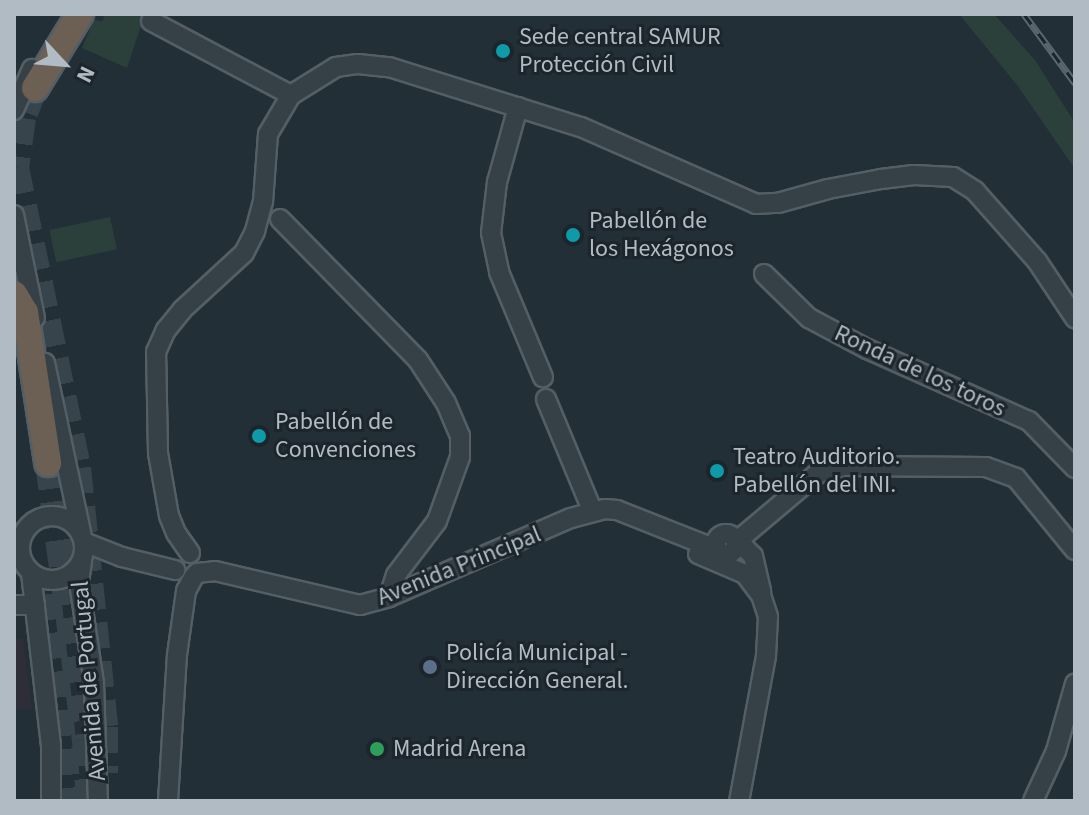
<!DOCTYPE html>
<html>
<head>
<meta charset="utf-8">
<style>
  body { margin:0 }
  #map { position:relative; width:1089px; height:815px; overflow:hidden; background:#232f36; font-family:"Source Sans 3",sans-serif }
  div>[style] { position:absolute }
  .medical>* { inset:0; background:#2e2e39 }
  .green>* { inset:0; background:#2b3f3b; transform-origin:0 0 }
  .highway-tunnel>* { height:26px; margin-top:-13px; transform-origin:0; background:repeating-linear-gradient(90deg,#38444b 0 26px,transparent 0 39px) }
  .roads { filter:drop-shadow(2px 0 #545e65) drop-shadow(-2px 0 #545e65) drop-shadow(0 2px #545e65) drop-shadow(0 -2px #545e65) }
  .minor>* { height:18px; margin:-9px; padding:0 9px; transform-origin:9px; border-radius:9px; background:#364047 }
  .minor>.ring { margin:-9px; padding:0; box-sizing:content-box; background:none; border:18px solid #364047; border-radius:50% }
  .highway>* { height:26px; margin:-13px; padding:0 13px; transform-origin:13px; border-radius:13px; background:#6c5f54 }
  .rail>* { height:7px; margin-top:-3.5px; transform-origin:0; background:repeating-linear-gradient(90deg,#1c252c 0 12px,#5b6770 0 24px); box-sizing:border-box; border-block:2px solid #5b6770 }
  .dots>* { width:22px; height:22px; translate:-50% -50%; box-sizing:border-box; border:4px solid #1c252c; border-radius:50% }
  span { translate:-50% -50%; white-space:nowrap; text-align:center; line-height:1.15; -webkit-text-stroke:6px #1c252c; paint-order:stroke }
  .poi-label { font-size:24px; color:#b1bbc3 }
  .left { translate:0 -50%; text-align:left }
  .street-label { font-size:24px; color:#b1bbc3 }
  .frame { position:absolute; inset:0; border:16px solid #b1bbc3; pointer-events:none }
  .north { position:absolute; left:24px; top:24px; width:80px; height:80px; -webkit-text-stroke:6px #1c252c; paint-order:stroke; rotate:116deg; font-size:22px; font-weight:700; line-height:32px; text-align:center; color:#b1bbc3 }
  .north::after { content:''; display:block; margin:auto; width:28px; height:36px; background:#b1bbc3; clip-path:polygon(50% 0,100% 100%,50% 72%,0 100%) }
</style>
</head>
<body>
<div id="map">
  <div class="medical">
    <div style="clip-path:polygon(14px 639px,23px 639px,32px 709px,14px 709px)"></div>
  </div>
  <div class="green">
    <div style="clip-path:polygon(104px 14px,145px 14px,127px 68px,82px 48px,94px 20px,103px 21px)"></div>
    <div style="clip-path:polygon(959px 14px,994px 14px,1035px 60px,1075px 123px,1075px 169px,1017px 85px)"></div>
    <div style="left:110px;top:217px;width:33px;height:62px;rotate:78deg"></div>
  </div>
  <div class="highway-tunnel">
    <div style="left:35px;top:88px;width:32px;rotate:112deg"></div>
    <div style="left:23px;top:118px;width:50px;rotate:98deg"></div>
    <div style="left:16px;top:168px;width:306px;rotate:78.3deg"></div>
    <div style="left:78px;top:468px;width:260px;rotate:84deg"></div>
    <div style="left:105px;top:727px;width:46px;rotate:90deg"></div>
    <div style="left:48px;top:463px;width:279px;rotate:82.4deg"></div>
    <div style="left:85px;top:740px;width:61px;rotate:86.2deg"></div>
    <div style="left:48px;top:594px;width:208px;rotate:84.2deg"></div>
  </div>
  <div class="roads">
    <div class="minor">
      <div style="left:151px;top:21px;width:158px;rotate:27.9deg"></div>
      <div style="left:518px;top:107px;width:78px;rotate:105.6deg"></div>
      <div style="left:497px;top:182px;width:51px;rotate:96.7deg"></div>
      <div style="left:491px;top:233px;width:40px;rotate:78deg"></div>
      <div style="left:499px;top:272px;width:114px;rotate:67.3deg"></div>
      <div style="left:14px;top:110px;width:45px;rotate:-66.3deg"></div>
      <div style="left:14px;top:215px;width:105px;rotate:78.5deg"></div>
      <div style="left:280px;top:219px;width:197px;rotate:45.6deg"></div>
      <div style="left:418px;top:360px;width:51px;rotate:56.9deg"></div>
      <div style="left:446px;top:403px;width:36px;rotate:67deg"></div>
      <div style="left:460px;top:436px;width:21px;rotate:90deg"></div>
      <div style="left:460px;top:457px;width:68px;rotate:109.8deg"></div>
      <div style="left:437px;top:521px;width:68px;rotate:127.2deg"></div>
      <div style="left:396px;top:575px;width:23px;rotate:108deg"></div>
      <div style="left:764px;top:274px;width:63px;rotate:44.4deg"></div>
      <div style="left:809px;top:318px;width:66px;rotate:28.1deg"></div>
      <div style="left:867px;top:349px;width:177px;rotate:24deg"></div>
      <div style="left:1029px;top:421px;width:66px;rotate:45.6deg"></div>
      <div style="left:45px;top:363px;width:174px;rotate:78deg"></div>
      <div style="left:546px;top:399px;width:120px;rotate:67.5deg"></div>
      <div class="ring" style="left:20px;top:516px;width:46px;height:46px"></div>
      <div class="ring" style="left:716px;top:534px;width:2px;height:2px"></div>
      <div style="left:84px;top:542px;width:41px;rotate:21.5deg"></div>
      <div style="left:122px;top:557px;width:55px;rotate:13.8deg"></div>
      <div style="left:736px;top:542px;width:107px;rotate:-40.1deg"></div>
      <div style="left:818px;top:473px;width:27px;rotate:-15deg"></div>
      <div style="left:844px;top:466px;width:142px;rotate:0.4deg"></div>
      <div style="left:986px;top:467px;width:32px;rotate:20deg"></div>
      <div style="left:1016px;top:478px;width:93px;rotate:50.7deg"></div>
      <div style="left:737px;top:545px;width:9px;rotate:21deg"></div>
      <div style="left:745px;top:548px;width:11px;rotate:45deg"></div>
      <div style="left:753px;top:556px;width:37px;rotate:77deg"></div>
      <div style="left:190px;top:553px;width:24px;rotate:-125deg"></div>
      <div style="left:176px;top:533px;width:18px;rotate:-112deg"></div>
      <div style="left:169px;top:516px;width:64px;rotate:-99.9deg"></div>
      <div style="left:158px;top:453px;width:101px;rotate:-91.1deg"></div>
      <div style="left:156px;top:352px;width:24px;rotate:-66deg"></div>
      <div style="left:166px;top:330px;width:26px;rotate:-51deg"></div>
      <div style="left:182px;top:310px;width:84px;rotate:-42.6deg"></div>
      <div style="left:244px;top:253px;width:25px;rotate:-63deg"></div>
      <div style="left:255px;top:231px;width:30px;rotate:-75deg"></div>
      <div style="left:263px;top:202px;width:68px;rotate:-85.8deg"></div>
      <div style="left:268px;top:134px;width:45px;rotate:-59.5deg"></div>
      <div style="left:291px;top:95px;width:53px;rotate:-31.9deg"></div>
      <div style="left:336px;top:67px;width:22px;rotate:-8deg"></div>
      <div style="left:358px;top:64px;width:31px;rotate:6deg"></div>
      <div style="left:389px;top:67px;width:201px;rotate:17.4deg"></div>
      <div style="left:581px;top:127px;width:191px;rotate:23.7deg"></div>
      <div style="left:756px;top:204px;width:22px;rotate:-3deg"></div>
      <div style="left:778px;top:203px;width:52px;rotate:-15.6deg"></div>
      <div style="left:828px;top:189px;width:54px;rotate:-10.7deg"></div>
      <div style="left:881px;top:179px;width:33px;rotate:-7deg"></div>
      <div style="left:914px;top:175px;width:39px;rotate:3deg"></div>
      <div style="left:953px;top:177px;width:26px;rotate:32deg"></div>
      <div style="left:975px;top:191px;width:94px;rotate:48.5deg"></div>
      <div style="left:1037px;top:261px;width:69px;rotate:56.3deg"></div>
      <div style="left:698px;top:554px;width:51px;rotate:23.1deg"></div>
      <div style="left:745px;top:574px;width:26px;rotate:53deg"></div>
      <div style="left:761px;top:595px;width:23px;rotate:72deg"></div>
      <div style="left:768px;top:617px;width:39px;rotate:93deg"></div>
      <div style="left:766px;top:656px;width:147px;rotate:100.5deg"></div>
      <div style="left:82px;top:561px;width:21px;rotate:98deg"></div>
      <div style="left:79px;top:582px;width:102px;rotate:81.6deg"></div>
      <div style="left:94px;top:683px;width:118px;rotate:88.1deg"></div>
      <div style="left:31px;top:573px;width:174px;rotate:83.4deg"></div>
      <div style="left:51px;top:746px;width:55px;rotate:90deg"></div>
      <div style="left:197px;top:573px;width:18px;rotate:-6deg"></div>
      <div style="left:215px;top:571px;width:149px;rotate:13.2deg"></div>
      <div style="left:360px;top:605px;width:30px;rotate:-15deg"></div>
      <div style="left:389px;top:597px;width:198px;rotate:-23.5deg"></div>
      <div style="left:571px;top:518px;width:35px;rotate:-15deg"></div>
      <div style="left:605px;top:509px;width:12px;rotate:5deg"></div>
      <div style="left:617px;top:510px;width:109px;rotate:21.6deg"></div>
      <div style="left:14px;top:605px;width:21px"></div>
      <div style="left:168px;top:801px;width:146px;rotate:-86.5deg"></div>
      <div style="left:177px;top:655px;width:65px;rotate:-82deg"></div>
      <div style="left:186px;top:591px;width:17px;rotate:-62deg"></div>
      <div style="left:1033px;top:801px;width:55px;rotate:-65.3deg"></div>
      <div style="left:1056px;top:751px;width:70px;rotate:-74.2deg"></div>
    </div>
    <div class="highway">
      <div style="left:35px;top:88px;width:87px;rotate:-58.7deg"></div>
      <div style="left:14px;top:294px;width:21px;rotate:59deg"></div>
      <div style="left:25px;top:312px;width:153px;rotate:81.3deg"></div>
    </div>
  </div>
  <div class="rail">
    <div style="left:1024px;top:14px;width:86px;rotate:53.5deg"></div>
  </div>
  <div class="dots">
    <div style="left:503px;top:51px;background:#0f9aa8"></div>
    <div style="left:573px;top:235px;background:#0f9aa8"></div>
    <div style="left:259px;top:436px;background:#0f9aa8"></div>
    <div style="left:717px;top:471px;background:#0f9aa8"></div>
    <div style="left:430px;top:667px;background:#5c6f8a"></div>
    <div style="left:377px;top:749px;background:#2e9e5b"></div>
  </div>
  <div class="poi-label">
    <span class="left" style="left:519px;top:51px">Sede central SAMUR<br>Protección Civil</span>
    <span class="left" style="left:589px;top:235px">Pabellón de<br>los Hexágonos</span>
    <span class="left" style="left:275px;top:436px">Pabellón de<br>Convenciones</span>
    <span class="left" style="left:733px;top:471px">Teatro Auditorio.<br>Pabellón del INI.</span>
    <span class="left" style="left:446px;top:667px">Policía Municipal -<br>Dirección General.</span>
    <span class="left" style="left:393px;top:749px">Madrid Arena</span>
  </div>
  <div class="street-label">
    <span style="left:920px;top:371px;rotate:25deg">Ronda de los toros</span>
    <span style="left:459px;top:566px;rotate:-22deg">Avenida Principal</span>
    <span style="left:89px;top:681px;rotate:-95deg">Avenida de Portugal</span>
  </div>
  <div class="frame"></div>
  <div class="north">N</div>
</div>
</body>
</html>
